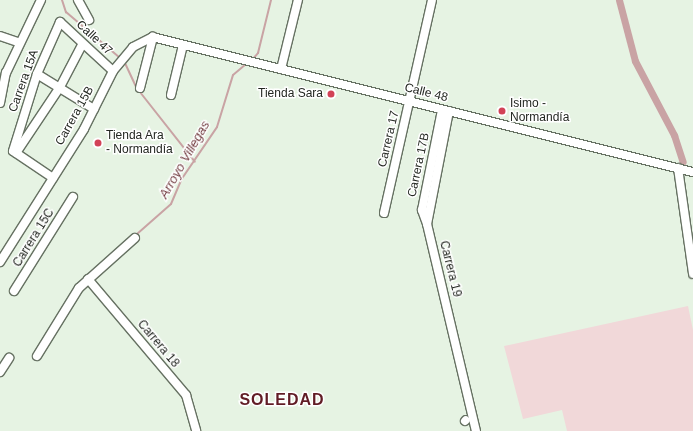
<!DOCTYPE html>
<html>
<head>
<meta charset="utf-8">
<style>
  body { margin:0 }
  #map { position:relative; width:693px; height:431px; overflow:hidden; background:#e6f3e3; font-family:Arial,sans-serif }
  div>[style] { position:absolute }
  .green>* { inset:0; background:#f1d8d9 }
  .stream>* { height:2px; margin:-1px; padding:0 1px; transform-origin:1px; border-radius:1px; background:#c9a3a4 }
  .canal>* { height:7px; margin:-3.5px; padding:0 3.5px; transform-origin:3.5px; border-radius:3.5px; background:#c9a3a4 }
  .roads { filter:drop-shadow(1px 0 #667162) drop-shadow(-1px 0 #667162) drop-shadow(0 1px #667162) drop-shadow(0 -1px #667162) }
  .minor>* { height:8px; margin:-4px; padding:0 4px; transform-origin:4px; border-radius:4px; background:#fff }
  .dots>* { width:11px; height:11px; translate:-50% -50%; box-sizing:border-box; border:2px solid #fff; border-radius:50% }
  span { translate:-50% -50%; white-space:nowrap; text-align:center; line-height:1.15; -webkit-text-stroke:3px #fff; paint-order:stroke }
  .street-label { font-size:12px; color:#232721 }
  .poi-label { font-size:12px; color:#232721 }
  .right { translate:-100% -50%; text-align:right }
  .left { translate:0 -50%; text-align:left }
  .water-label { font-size:13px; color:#713b3f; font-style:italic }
  .district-label { font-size:16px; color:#611c25; font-weight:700; letter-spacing:1px }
</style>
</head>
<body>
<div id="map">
  <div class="green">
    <div style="clip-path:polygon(688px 306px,693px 330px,693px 431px,567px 431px,562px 410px,523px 419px,504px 346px)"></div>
  </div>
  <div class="stream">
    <div style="left:62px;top:0;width:13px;rotate:72deg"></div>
    <div style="left:66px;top:12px;width:71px;rotate:40.4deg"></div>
    <div style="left:253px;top:59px;width:8px;rotate:-50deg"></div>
    <div style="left:258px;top:53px;width:55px;rotate:-76.2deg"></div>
    <div style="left:124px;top:61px;width:29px;rotate:65deg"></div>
    <div style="left:136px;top:87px;width:95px;rotate:51.8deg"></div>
    <div style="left:137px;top:234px;width:45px;rotate:-41.4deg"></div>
    <div style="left:171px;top:204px;width:26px;rotate:-67deg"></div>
    <div style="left:181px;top:180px;width:64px;rotate:-55.8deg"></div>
    <div style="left:217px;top:127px;width:54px;rotate:-72.9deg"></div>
    <div style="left:233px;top:75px;width:17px;rotate:-40deg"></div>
  </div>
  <div class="canal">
    <div style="left:619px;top:0;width:63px;rotate:75.3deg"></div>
    <div style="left:635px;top:61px;width:84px;rotate:62.2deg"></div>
    <div style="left:674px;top:135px;width:28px;rotate:72deg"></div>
  </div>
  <div class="roads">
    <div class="minor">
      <div style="left:78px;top:0;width:23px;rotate:61deg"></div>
      <div style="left:0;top:36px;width:21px;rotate:19deg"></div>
      <div style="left:281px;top:69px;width:71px;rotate:-76.2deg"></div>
      <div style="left:37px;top:74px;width:67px;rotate:31.6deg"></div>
      <div style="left:140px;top:88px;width:53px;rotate:-75.7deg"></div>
      <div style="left:171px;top:95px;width:51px;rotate:-76.5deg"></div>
      <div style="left:0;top:103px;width:31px;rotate:-79deg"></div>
      <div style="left:6px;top:73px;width:81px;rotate:-64.4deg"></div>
      <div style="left:449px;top:111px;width:115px;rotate:101deg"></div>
      <div style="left:427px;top:224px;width:213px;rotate:76.7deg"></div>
      <div style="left:16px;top:153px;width:79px;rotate:-56.3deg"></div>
      <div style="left:60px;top:87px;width:47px;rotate:-62.4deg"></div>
      <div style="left:678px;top:168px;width:107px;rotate:81.9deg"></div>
      <div style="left:53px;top:178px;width:48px;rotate:-146deg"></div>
      <div style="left:13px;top:151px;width:81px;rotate:-72.7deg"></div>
      <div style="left:37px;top:74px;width:57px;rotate:-66.1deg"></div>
      <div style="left:60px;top:22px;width:72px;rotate:42.8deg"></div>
      <div style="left:384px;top:213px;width:218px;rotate:-77.3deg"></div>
      <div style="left:427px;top:224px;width:15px;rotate:-110deg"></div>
      <div style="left:422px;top:210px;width:102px;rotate:-78.7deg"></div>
      <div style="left:0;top:262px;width:157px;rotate:-57.7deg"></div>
      <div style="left:84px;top:129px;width:65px;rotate:-63.4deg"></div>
      <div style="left:113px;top:71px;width:31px;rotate:-50deg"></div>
      <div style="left:133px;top:47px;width:22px;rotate:-27deg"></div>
      <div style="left:153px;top:37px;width:557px;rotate:14.04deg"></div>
      <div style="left:88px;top:279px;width:152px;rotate:49.8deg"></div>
      <div style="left:186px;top:395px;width:37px;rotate:74deg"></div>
      <div style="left:14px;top:291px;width:111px;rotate:-57.9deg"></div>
      <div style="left:37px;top:356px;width:80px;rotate:-58.3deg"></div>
      <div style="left:79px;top:288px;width:75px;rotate:-41.8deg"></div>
      <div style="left:0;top:372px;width:17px;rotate:-57deg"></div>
      <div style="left:465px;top:421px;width:1px;rotate:-45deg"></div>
    </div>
  </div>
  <div class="dots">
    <div style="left:331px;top:94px;background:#d24257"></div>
    <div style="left:502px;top:111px;background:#d24257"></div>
    <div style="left:98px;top:143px;background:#d24257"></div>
  </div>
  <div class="street-label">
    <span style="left:94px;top:38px;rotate:43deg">Calle 47</span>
    <span style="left:24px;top:81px;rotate:-70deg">Carrera 15A</span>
    <span style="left:426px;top:93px;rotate:14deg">Calle 48</span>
    <span style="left:75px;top:116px;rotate:-61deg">Carrera 15B</span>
    <span style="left:389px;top:139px;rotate:-77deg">Carrera 17</span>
    <span style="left:419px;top:165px;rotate:-78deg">Carrera 17B</span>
    <span style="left:34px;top:238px;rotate:-58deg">Carrera 15C</span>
    <span style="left:450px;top:269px;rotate:76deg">Carrera 19</span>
    <span style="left:158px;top:344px;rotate:50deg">Carrera 18</span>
  </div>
  <div class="poi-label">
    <span class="right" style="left:323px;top:94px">Tienda Sara</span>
    <span class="left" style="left:510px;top:111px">Isimo -<br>Normandía</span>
    <span class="left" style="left:106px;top:143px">Tienda Ara<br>- Normandía</span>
  </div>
  <div class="water-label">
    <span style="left:185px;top:160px;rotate:-60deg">Arroyo Villegas</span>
  </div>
  <div class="district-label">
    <span style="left:282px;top:400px">SOLEDAD</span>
  </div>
</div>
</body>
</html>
